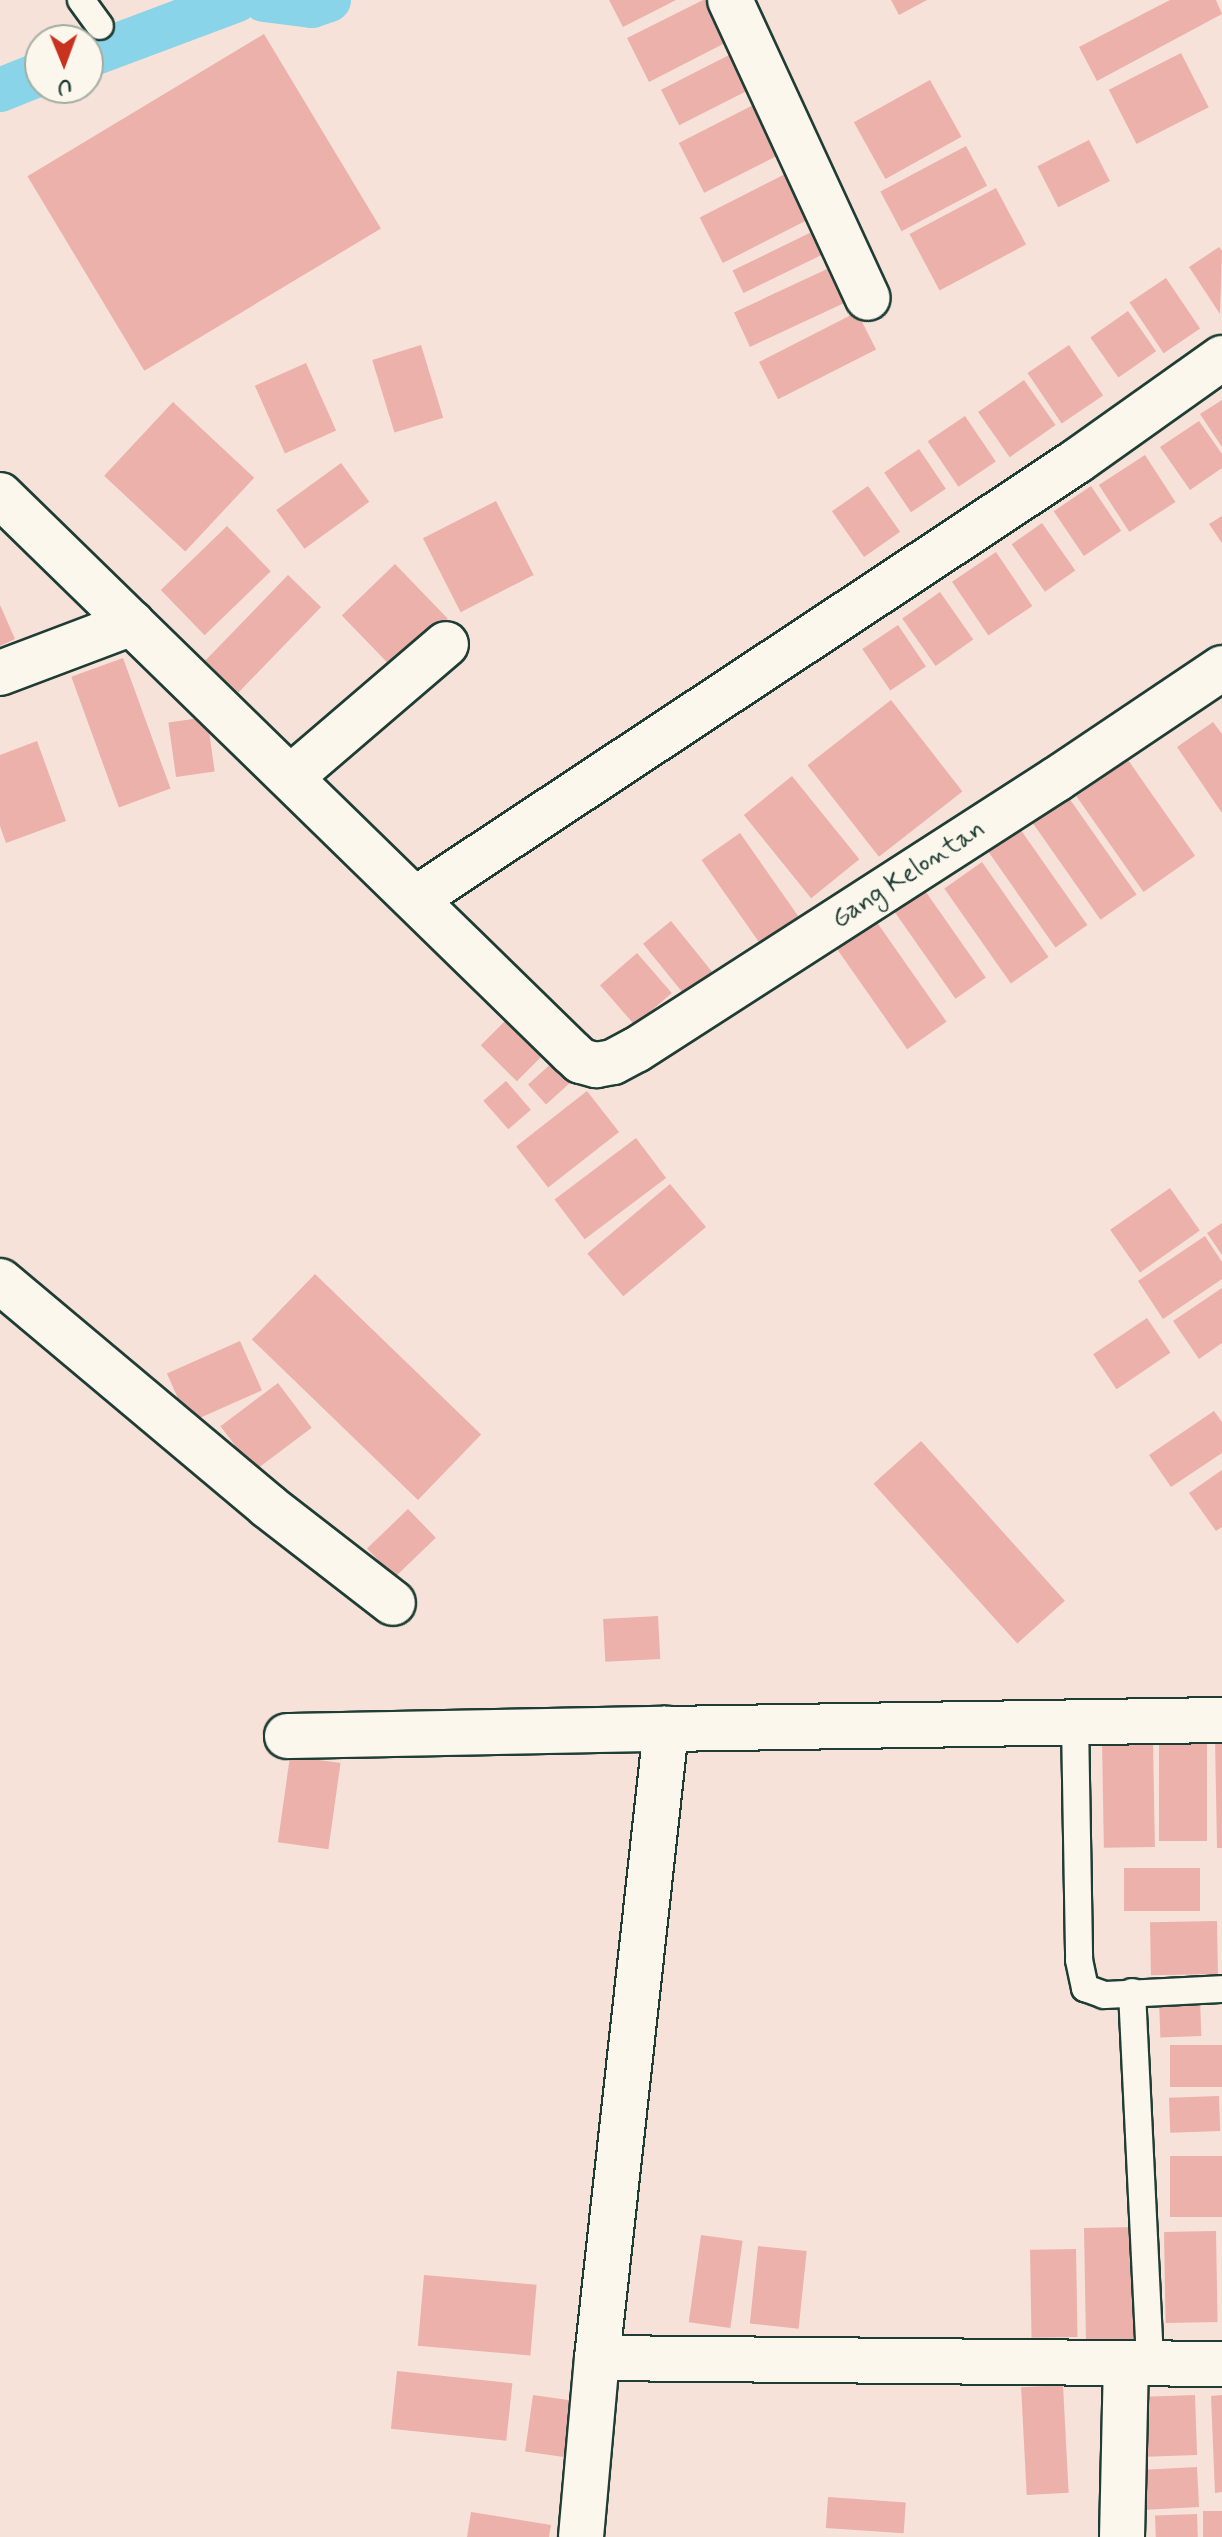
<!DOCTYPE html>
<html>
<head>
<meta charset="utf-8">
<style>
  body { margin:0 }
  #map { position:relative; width:1222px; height:2537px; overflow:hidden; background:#f6e2d8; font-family:Mynerve,sans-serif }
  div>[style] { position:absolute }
  .canal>* { height:44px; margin:-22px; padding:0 22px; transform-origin:22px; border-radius:22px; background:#89d4e9 }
  .building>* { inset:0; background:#ecb1ab; transform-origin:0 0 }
  .roads { filter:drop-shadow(2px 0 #1f3d34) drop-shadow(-2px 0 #1f3d34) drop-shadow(0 2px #1f3d34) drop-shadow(0 -2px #1f3d34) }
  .lane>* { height:26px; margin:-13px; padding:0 13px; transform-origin:13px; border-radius:13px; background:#fbf7ec }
  .street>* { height:44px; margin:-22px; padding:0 22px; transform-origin:22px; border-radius:22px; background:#fbf7ec }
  span { translate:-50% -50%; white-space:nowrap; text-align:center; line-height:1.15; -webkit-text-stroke:6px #fbf7ec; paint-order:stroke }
  .street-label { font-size:26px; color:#1f3d34 }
  .north { position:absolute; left:24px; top:24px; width:80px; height:80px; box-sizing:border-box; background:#fbf7ec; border:2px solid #a3ada2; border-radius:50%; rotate:179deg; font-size:22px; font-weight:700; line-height:32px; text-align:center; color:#1f3d34 }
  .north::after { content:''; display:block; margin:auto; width:28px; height:36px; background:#c8321e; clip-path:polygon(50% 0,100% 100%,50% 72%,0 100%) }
</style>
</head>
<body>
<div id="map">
  <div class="canal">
    <div style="left:264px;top:0;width:48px;rotate:7.1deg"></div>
    <div style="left:312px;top:6px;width:18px;rotate:-19deg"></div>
    <div style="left:88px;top:56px;width:159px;rotate:-20.6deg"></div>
    <div style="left:0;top:90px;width:43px;rotate:-21.8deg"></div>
  </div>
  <div class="building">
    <div style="clip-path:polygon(609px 0,676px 0,623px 27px)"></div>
    <div style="clip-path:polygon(703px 0,706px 0,727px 42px,649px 82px,627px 38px)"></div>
    <div style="clip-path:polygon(891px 0,927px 0,899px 15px)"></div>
    <div style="clip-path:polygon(1170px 0,1216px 0,1222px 14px,1097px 81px,1079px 47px)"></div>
    <div style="left:264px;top:34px;width:227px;height:276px;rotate:59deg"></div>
    <div style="left:735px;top:52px;width:40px;height:83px;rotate:63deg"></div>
    <div style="left:1181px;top:53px;width:61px;height:81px;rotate:63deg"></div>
    <div style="left:930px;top:80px;width:65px;height:87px;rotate:61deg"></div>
    <div style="left:767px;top:98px;width:56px;height:99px;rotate:63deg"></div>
    <div style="left:1089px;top:140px;width:46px;height:58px;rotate:63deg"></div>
    <div style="left:966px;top:146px;width:45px;height:97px;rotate:62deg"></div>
    <div style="left:795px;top:169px;width:51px;height:107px;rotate:63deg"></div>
    <div style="left:996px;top:188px;width:64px;height:98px;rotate:62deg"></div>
    <div style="left:826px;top:225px;width:25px;height:104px;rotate:64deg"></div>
    <div style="clip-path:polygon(1219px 247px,1222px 251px,1220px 314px,1189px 267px)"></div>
    <div style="left:840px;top:263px;width:38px;height:117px;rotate:65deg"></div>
    <div style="left:1166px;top:278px;width:61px;height:44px;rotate:56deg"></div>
    <div style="left:1128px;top:311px;width:49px;height:46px;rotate:55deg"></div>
    <div style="left:857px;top:312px;width:42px;height:110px;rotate:63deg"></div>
    <div style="left:421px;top:345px;width:76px;height:51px;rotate:73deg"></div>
    <div style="left:1069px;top:345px;width:61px;height:50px;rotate:56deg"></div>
    <div style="left:306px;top:363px;width:74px;height:56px;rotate:66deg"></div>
    <div style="left:1024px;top:380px;width:55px;height:56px;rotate:55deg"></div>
    <div style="clip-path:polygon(1222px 400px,1222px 447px,1200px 414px)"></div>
    <div style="left:173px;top:402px;width:111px;height:101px;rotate:43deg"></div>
    <div style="left:965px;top:416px;width:55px;height:45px;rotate:56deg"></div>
    <div style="clip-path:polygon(1199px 421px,1222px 454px,1222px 468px,1190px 490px,1160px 447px)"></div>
    <div style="left:919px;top:449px;width:48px;height:42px;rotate:56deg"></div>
    <div style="left:1145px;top:455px;width:56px;height:55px;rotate:57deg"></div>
    <div style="left:341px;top:463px;width:48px;height:80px;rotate:54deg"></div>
    <div style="left:868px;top:486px;width:56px;height:44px;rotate:55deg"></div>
    <div style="left:1091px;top:486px;width:54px;height:45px;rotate:56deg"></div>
    <div style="left:496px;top:501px;width:83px;height:82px;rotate:63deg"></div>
    <div style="clip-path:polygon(1222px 516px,1222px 543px,1209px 524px)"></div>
    <div style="left:1042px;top:523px;width:58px;height:37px;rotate:55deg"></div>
    <div style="left:227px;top:526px;width:63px;height:92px;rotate:46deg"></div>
    <div style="left:996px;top:552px;width:65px;height:53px;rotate:56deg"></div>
    <div style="left:395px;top:564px;width:76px;height:74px;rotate:46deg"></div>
    <div style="left:288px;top:575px;width:46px;height:119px;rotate:44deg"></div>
    <div style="left:940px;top:592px;width:58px;height:46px;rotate:55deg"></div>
    <div style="clip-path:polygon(0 605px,15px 639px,0 646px)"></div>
    <div style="left:898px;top:625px;width:50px;height:43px;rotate:56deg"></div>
    <div style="left:123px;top:658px;width:139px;height:55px;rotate:70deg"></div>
    <div style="left:891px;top:700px;width:116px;height:106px;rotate:52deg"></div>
    <div style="left:207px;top:717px;width:55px;height:39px;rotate:82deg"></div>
    <div style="clip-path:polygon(1213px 722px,1222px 734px,1222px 813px,1177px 747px)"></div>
    <div style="clip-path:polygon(37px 741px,66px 821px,6px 843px,0 826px,0 755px)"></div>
    <div style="left:1128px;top:760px;width:117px;height:63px;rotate:55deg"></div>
    <div style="left:792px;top:776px;width:107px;height:62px;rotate:51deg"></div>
    <div style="left:1062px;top:788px;width:130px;height:44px;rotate:55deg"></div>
    <div style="left:1018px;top:826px;width:121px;height:39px;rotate:55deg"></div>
    <div style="left:740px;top:833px;width:105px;height:47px;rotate:55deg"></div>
    <div style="left:982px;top:862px;width:116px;height:46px;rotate:55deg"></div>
    <div style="left:921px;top:885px;width:113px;height:37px;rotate:55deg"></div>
    <div style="left:671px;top:921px;width:70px;height:36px;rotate:51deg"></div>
    <div style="left:876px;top:921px;width:123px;height:48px;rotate:55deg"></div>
    <div style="left:637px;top:953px;width:53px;height:49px;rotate:49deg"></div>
    <div style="left:514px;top:1012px;width:51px;height:47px;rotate:45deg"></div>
    <div style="left:554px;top:1061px;width:27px;height:35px;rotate:48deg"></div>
    <div style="left:506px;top:1081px;width:38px;height:30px;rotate:49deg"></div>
    <div style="left:587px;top:1091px;width:52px;height:90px;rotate:52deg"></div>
    <div style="left:636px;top:1138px;width:50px;height:102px;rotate:53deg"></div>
    <div style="left:670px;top:1184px;width:56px;height:108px;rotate:50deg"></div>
    <div style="left:1170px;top:1188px;width:52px;height:73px;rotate:55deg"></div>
    <div style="clip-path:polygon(1222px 1223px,1222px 1255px,1207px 1233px)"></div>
    <div style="clip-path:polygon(1205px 1236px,1222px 1262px,1222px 1279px,1163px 1319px,1138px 1281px)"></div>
    <div style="left:315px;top:1274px;width:231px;height:91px;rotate:44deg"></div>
    <div style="clip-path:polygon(1222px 1288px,1222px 1343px,1199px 1359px,1173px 1321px)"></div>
    <div style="left:1147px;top:1318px;width:42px;height:65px;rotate:56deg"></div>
    <div style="left:240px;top:1341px;width:54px;height:80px;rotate:66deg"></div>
    <div style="left:278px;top:1383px;width:56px;height:72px;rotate:53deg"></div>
    <div style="clip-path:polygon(1214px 1411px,1222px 1422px,1222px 1453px,1171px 1487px,1149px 1455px)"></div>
    <div style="left:921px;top:1441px;width:215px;height:64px;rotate:48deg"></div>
    <div style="clip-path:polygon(1222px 1470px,1222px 1527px,1216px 1531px,1189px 1493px)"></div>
    <div style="left:408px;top:1509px;width:40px;height:57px;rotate:46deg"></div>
    <div style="left:658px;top:1616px;width:43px;height:55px;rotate:87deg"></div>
    <div style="left:1159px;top:1733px;width:48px;height:108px"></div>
    <div style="clip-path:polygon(1215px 1737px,1222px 1737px,1222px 1848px,1217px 1848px)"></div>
    <div style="left:1153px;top:1739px;width:108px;height:51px;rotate:89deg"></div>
    <div style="left:290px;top:1756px;width:51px;height:87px;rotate:8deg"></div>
    <div style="left:1200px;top:1868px;width:43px;height:76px;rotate:90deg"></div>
    <div style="left:1217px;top:1921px;width:53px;height:67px;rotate:89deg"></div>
    <div style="left:1200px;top:1998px;width:38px;height:41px;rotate:88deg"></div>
    <div style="left:1170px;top:2045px;width:52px;height:42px"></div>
    <div style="left:1219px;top:2096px;width:35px;height:50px;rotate:88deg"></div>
    <div style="left:1222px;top:2156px;width:61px;height:52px;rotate:90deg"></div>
    <div style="left:1137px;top:2227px;width:124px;height:53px;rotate:89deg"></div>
    <div style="left:1216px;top:2231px;width:91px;height:52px;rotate:89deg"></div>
    <div style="left:701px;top:2235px;width:42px;height:88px;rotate:8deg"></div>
    <div style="left:758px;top:2246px;width:49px;height:78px;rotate:6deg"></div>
    <div style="left:1076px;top:2249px;width:88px;height:46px;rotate:89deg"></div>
    <div style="left:424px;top:2275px;width:113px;height:71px;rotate:5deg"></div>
    <div style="left:397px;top:2371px;width:116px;height:58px;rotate:6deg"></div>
    <div style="left:1063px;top:2385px;width:108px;height:42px;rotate:87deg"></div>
    <div style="left:533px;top:2395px;width:48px;height:57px;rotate:8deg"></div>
    <div style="left:1195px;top:2395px;width:60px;height:58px;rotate:88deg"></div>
    <div style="clip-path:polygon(1222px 2395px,1222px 2492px,1215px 2493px,1211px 2396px)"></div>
    <div style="left:1197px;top:2467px;width:40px;height:58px;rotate:87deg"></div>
    <div style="left:828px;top:2497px;width:78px;height:31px;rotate:4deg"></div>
    <div style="left:1222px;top:2511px;width:26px;height:19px;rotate:90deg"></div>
    <div style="clip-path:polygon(471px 2512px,551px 2525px,549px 2537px,467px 2537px)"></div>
    <div style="left:1197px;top:2514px;width:23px;height:42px;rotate:88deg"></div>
  </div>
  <div class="roads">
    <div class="lane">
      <div style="left:81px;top:0;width:32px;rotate:54deg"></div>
      <div style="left:1075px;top:1722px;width:238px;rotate:89deg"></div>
      <div style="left:1079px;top:1960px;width:29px;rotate:78deg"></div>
      <div style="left:1085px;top:1988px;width:20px;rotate:20deg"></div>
      <div style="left:1104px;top:1995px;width:118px;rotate:-2.9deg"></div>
      <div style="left:1132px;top:1992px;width:372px;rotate:87.2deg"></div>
    </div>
    <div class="street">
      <div style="left:730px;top:0;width:328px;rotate:65.2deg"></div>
      <div style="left:0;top:495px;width:799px;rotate:44.29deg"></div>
      <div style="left:572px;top:1053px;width:12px;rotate:42deg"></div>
      <div style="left:581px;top:1061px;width:16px;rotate:15deg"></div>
      <div style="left:596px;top:1065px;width:17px;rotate:-10deg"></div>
      <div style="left:613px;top:1062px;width:26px;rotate:-28deg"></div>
      <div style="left:636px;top:1050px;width:501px;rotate:-32.77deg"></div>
      <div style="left:1057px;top:779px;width:199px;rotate:-33.9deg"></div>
      <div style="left:0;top:673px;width:141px;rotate:-20.7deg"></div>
      <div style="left:291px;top:777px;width:204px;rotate:-40.6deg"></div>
      <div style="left:417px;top:898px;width:792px;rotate:-33.51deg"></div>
      <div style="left:1077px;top:461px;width:178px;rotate:-35.4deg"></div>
      <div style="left:0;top:1281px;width:350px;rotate:40deg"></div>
      <div style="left:268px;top:1506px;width:158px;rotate:37.8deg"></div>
      <div style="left:287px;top:1736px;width:379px;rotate:-1.1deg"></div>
      <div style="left:597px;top:2358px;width:633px;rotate:-83.74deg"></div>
      <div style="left:666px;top:1729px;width:556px;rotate:-0.93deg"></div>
      <div style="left:581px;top:2537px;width:180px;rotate:-84.9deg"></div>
      <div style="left:597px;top:2358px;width:625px;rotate:0.55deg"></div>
      <div style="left:1122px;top:2537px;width:172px;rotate:-88.7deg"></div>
    </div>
  </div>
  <div class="street-label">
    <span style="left:909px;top:875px;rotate:-33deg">Gang Kelontan</span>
  </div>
  <div class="north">U</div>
</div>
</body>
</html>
